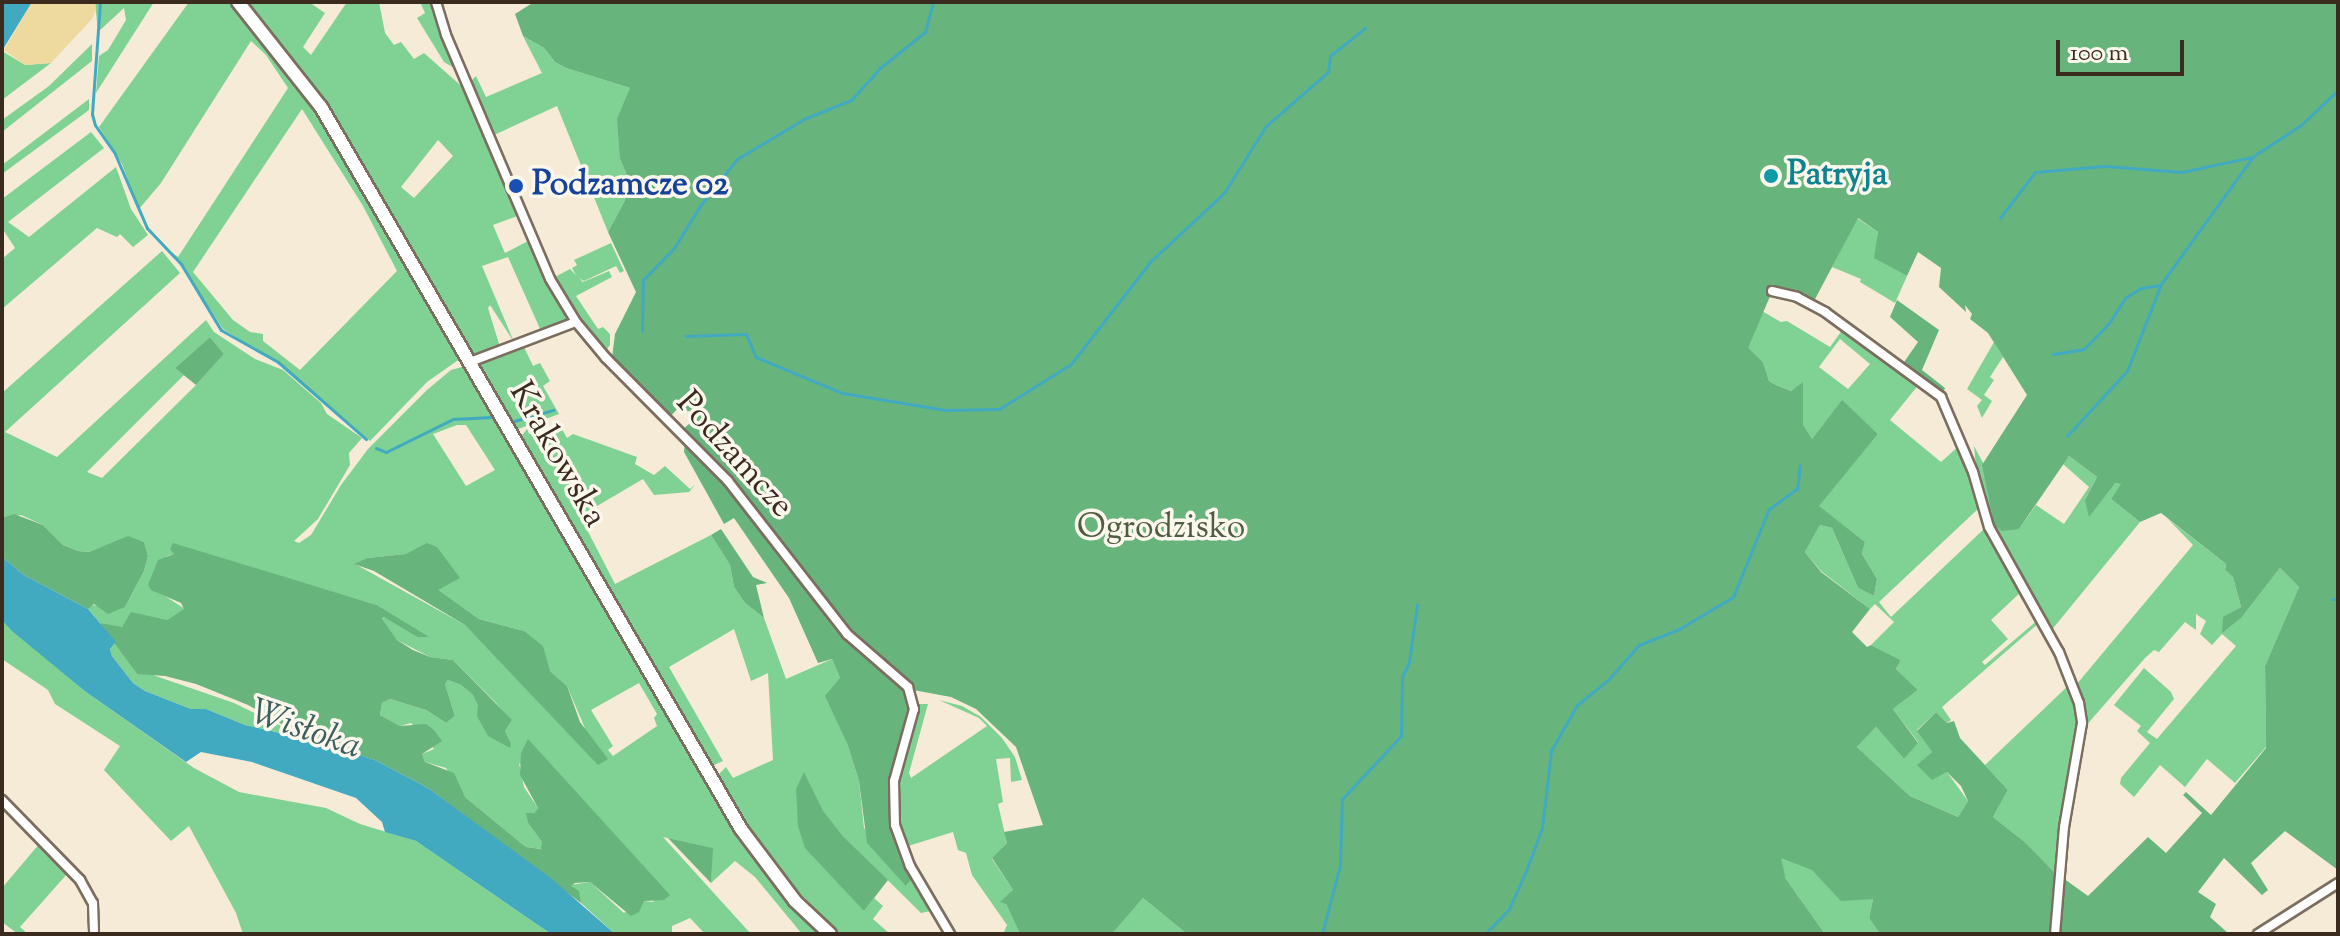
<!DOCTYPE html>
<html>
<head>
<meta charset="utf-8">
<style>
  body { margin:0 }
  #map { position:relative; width:2340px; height:936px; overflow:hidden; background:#f6ebd7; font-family:"Sorts Mill Goudy",serif }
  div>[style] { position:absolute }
  .green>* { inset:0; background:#7fd293 }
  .forest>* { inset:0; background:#67b47d }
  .sand>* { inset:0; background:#eeda9e }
  .water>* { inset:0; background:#41aac1 }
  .stream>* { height:3px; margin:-1.5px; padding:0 1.5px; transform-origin:1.5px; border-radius:1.5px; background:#41aac1 }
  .roads { filter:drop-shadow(2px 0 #7c6e5f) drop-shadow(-2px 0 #7c6e5f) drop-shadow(0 2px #7c6e5f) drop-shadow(0 -2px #7c6e5f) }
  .street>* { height:8px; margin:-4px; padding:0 4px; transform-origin:4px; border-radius:4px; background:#fff }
  .primary>* { height:12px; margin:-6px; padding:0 6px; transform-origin:6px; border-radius:6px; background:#fff }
  .dots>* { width:22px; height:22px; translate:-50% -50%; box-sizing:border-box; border:4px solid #fbf7ec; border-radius:50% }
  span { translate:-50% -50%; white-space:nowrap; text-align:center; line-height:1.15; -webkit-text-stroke:7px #fbf7ec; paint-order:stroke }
  .culture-label { font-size:34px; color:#0d838f; font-weight:700 }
  .left { translate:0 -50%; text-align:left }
  .transit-label { font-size:34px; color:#164399; font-weight:700 }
  .street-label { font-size:34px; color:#3b2a1e }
  .park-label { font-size:34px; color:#4f5c41 }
  .water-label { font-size:36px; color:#3d5d5f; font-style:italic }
  .frame { position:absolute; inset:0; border:4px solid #3b2a1e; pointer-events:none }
  .scale { position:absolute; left:2056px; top:40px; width:128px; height:36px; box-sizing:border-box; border:4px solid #3b2a1e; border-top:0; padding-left:10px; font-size:24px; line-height:28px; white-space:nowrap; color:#3b2a1e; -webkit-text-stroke:6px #fbf7ec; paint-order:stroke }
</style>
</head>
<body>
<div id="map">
  <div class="green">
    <div style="clip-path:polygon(95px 2px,154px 2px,96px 93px,99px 56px,108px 50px,126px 20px,124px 8px,98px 32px)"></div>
    <div style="clip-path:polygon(evenodd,189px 2px,231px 2px,270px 48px,333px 137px,461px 358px,427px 382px,370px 441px,285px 368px,223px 329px,181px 264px,163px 246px,178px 257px,288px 88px,266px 55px,251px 41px,161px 183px,139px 209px,122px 164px,99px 127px,189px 2px,302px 109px,363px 206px,397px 271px,300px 370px,263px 341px,263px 334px,250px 332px,233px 320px,193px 272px,302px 109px)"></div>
    <div style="clip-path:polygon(evenodd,245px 2px,309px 2px,325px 13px,303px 47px,311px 55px,347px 2px,379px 2px,385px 33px,394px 45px,401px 42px,414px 59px,424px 53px,467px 91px,520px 215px,493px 225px,505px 253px,530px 240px,568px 321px,522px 341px,521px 338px,541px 331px,508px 257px,482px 266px,514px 342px,490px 305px,488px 308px,500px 347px,473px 356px,325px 104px,245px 2px,438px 140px,453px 156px,414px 198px,401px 187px,438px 140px)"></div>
    <div style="clip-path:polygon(420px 2px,431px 2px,456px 69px,444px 62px,417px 18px,425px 13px)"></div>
    <div style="clip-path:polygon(523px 36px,544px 48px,555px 62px,566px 68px,630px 88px,620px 159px,632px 187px,608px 232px,557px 106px,494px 135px,470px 82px,476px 76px,486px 97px,542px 73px)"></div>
    <div style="clip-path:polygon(92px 44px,92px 61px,2px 132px,2px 120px,49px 86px)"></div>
    <div style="clip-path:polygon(2px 51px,25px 65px,51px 63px,2px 100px)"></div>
    <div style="clip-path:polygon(89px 99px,89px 110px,2px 174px,2px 165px)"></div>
    <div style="clip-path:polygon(91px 132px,104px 148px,8px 222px,29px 237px,116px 167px,131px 209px,148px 235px,133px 247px,120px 234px,117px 237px,97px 228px,2px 309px,2px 259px,15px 248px,2px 228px,2px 199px)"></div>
    <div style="clip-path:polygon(1857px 218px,1878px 232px,1875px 258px,1907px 276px,1895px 303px,1860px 282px,1861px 279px,1832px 267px)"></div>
    <div style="clip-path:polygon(611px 243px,624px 271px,620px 273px,616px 266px,584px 281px,577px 277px,572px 268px,577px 265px,574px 260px)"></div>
    <div style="clip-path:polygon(evenodd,162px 251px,180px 273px,5px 432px,57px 457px,206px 320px,214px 332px,255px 359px,283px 370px,321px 403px,327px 414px,362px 438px,349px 453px,350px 465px,318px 519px,294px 541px,299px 543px,311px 535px,341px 485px,368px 449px,427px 390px,451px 370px,465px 366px,741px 837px,768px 877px,823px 934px,802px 934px,755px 877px,735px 861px,711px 883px,712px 848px,663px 837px,751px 934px,705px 934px,690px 918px,672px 926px,672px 934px,615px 934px,581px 903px,570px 885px,590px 882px,624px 913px,644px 901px,654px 902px,519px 763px,524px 787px,538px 808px,534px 813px,527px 813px,528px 823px,542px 842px,542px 849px,526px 847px,465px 797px,446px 768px,425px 762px,422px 754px,434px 749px,411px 723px,400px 726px,380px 715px,382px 703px,390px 699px,426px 710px,446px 723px,455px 716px,445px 684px,448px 680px,461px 685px,473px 695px,511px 743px,505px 731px,511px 721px,497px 704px,453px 660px,430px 657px,397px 640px,381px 620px,385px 617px,417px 637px,427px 637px,377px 605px,173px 544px,175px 554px,167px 556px,148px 585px,185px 609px,167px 620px,127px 621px,122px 627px,111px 627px,100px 623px,88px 609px,89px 605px,125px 607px,144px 571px,148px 556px,144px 542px,128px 537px,89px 552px,78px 551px,63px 545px,43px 525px,21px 515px,2px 518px,2px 393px,162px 251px,210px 337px,224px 354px,196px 385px,102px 478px,87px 472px,184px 375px,175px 368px,210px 337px,162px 251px,457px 425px,466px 425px,495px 470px,466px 486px,433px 434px,457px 425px,162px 251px,407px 554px,437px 590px,479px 619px,524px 631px,550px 671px,567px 686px,587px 733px,521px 682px,465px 625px,355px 564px,367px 558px,407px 554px,162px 251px,639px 683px,657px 714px,654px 718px,657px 726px,613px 756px,608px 750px,613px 746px,591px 710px,639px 683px)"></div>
    <div style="clip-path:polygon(570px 269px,583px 282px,609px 271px,612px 277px,576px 296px,598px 329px,603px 327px,610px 334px,610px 345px,605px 352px,581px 323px,553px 278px)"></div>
    <div style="clip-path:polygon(evenodd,1805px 305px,1828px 316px,1920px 383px,1890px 420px,1941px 462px,1960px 445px,1956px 433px,1974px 481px,1991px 537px,2022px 591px,1991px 620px,2008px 639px,1982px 662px,1985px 665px,2039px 619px,2061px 660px,2077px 700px,2080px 721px,2065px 800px,2059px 877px,2026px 843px,1993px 817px,2008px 790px,1985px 765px,2070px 684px,2039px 623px,1942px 707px,1951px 720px,1947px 723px,1936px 712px,1917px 730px,1932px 752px,1918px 765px,1932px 779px,1947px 772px,1968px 801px,1958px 817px,1910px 796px,1857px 747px,1876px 727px,1904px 759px,1918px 742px,1893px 709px,1918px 690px,1896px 669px,1901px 660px,1871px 645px,1894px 622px,1875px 604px,1870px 609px,1821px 571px,1805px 552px,1820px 525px,1832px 528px,1858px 588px,1874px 596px,1877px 579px,1862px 554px,1865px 542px,1818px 506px,1878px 434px,1842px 401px,1812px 439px,1803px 426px,1803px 383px,1791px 391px,1776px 385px,1769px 381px,1763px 362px,1747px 348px,1762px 311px,1781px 322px,1787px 321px,1830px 347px,1843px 329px,1805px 305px,1840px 339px,1870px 364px,1848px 389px,1819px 367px,1840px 339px,1805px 305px,1979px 508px,1985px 528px,1891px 617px,1879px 602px,1979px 508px)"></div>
    <div style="clip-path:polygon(1994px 342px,2003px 357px,1990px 377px,1994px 380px,1984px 395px,1992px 401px,1982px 418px,1977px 406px,1982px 400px,1967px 389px)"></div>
    <div style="clip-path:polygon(523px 345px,533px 366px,540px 363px,550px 381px,543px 386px,559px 414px,518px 429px,479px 363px)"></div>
    <div style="clip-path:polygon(559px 424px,567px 438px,573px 434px,637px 457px,635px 464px,654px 475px,665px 466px,690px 489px,695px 485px,689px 492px,654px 495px,643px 479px,580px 516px,615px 584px,711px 535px,730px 565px,734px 587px,745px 603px,764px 618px,786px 679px,832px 659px,840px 678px,847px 743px,859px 781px,864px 828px,907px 885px,912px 879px,931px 911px,921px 913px,843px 836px,822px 811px,804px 772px,864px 911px,874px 898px,883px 906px,873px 919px,890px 934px,840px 934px,783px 876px,749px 829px,717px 776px,726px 767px,733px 778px,773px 760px,768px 673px,751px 681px,734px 629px,669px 667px,723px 761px,712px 766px,520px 438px,527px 429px,529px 434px)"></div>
    <div style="clip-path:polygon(1974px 446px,2019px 529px,2036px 505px,2064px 524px,2089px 487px,2063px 464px,2069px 456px,2097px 477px,2085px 500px,2115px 483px,2122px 484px,2111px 499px,2140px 522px,2050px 632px,1995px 537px,1977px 478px)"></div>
    <div style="clip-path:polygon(2168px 519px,2226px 564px,2225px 570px,2233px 577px,2241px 607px,2223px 618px,2242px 617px,2280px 568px,2299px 587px,2265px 666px,2266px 747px,2235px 783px,2207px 759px,2185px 787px,2160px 765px,2134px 797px,2120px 784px,2121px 778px,2150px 743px,2137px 731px,2141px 726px,2114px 705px,2144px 668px,2171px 692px,2174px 699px,2147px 732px,2157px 739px,2236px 646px,2222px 634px,2212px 645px,2200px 634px,2206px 621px,2196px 614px,2196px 630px,2185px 622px,2159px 652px,2154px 650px,2145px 658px,2084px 728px,2076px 685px,2193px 545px)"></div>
    <div style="clip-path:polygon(2px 620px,86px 692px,194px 768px,239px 792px,326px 808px,360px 824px,416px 841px,551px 934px,243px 934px,236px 913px,189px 826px,171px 841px,104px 770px,120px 746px,55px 704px,48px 690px,2px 659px)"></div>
    <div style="clip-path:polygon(116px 642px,137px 674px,150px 674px,234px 703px,308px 739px,245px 725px,206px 709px,191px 709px,145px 691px,133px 683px,112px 656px,110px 649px)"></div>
    <div style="clip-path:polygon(939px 700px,962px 706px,981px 717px,1002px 738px,1015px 757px,1022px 780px,1011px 782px,1010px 758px,996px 759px,1003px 802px,998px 804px,1007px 843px,992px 859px,1013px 890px,1006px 904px,1020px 934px,1004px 932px,1007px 925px,972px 875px,966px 853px,958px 850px,953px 832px,905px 847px,898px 817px,898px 788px,917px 704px,928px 704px,909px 773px,911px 778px,987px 726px,979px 718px)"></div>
    <div style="clip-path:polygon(40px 843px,67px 874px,20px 927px,28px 934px,18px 934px,2px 922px,2px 888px)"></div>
    <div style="clip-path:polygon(1780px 857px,1812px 869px,1826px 882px,1873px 899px,1869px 918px,1880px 934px,1825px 934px,1786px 879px)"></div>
    <div style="clip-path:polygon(1143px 898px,1187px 934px,1112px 934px)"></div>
  </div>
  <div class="forest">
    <div style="clip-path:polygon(534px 2px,2338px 2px,2338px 870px,2285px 831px,2251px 863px,2268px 890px,2262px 895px,2224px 858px,2198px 892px,2216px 904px,2210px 917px,2229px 934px,2058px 934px,2063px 878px,2088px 896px,2148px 837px,2166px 853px,2202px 813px,2183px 795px,2186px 792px,2211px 815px,2266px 748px,2265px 666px,2299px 587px,2280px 568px,2242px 617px,2222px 633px,2223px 617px,2241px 607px,2233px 577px,2225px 570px,2226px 564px,2161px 513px,2140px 522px,2111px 499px,2121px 484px,2115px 483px,2089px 517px,2085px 500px,2097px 477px,2069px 456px,2019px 529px,2002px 531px,1994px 525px,1982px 465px,2027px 395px,1988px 333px,1970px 319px,1972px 314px,1965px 305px,1966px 312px,1939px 287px,1941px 268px,1918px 252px,1907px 276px,1874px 258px,1878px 232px,1858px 218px,1813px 303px,1771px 294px,1748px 348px,1763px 362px,1769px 381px,1776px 385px,1791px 391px,1803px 382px,1803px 425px,1812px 439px,1842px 400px,1878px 434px,1819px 506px,1865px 542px,1862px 554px,1877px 579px,1874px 596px,1858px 588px,1832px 528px,1820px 525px,1805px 552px,1821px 572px,1870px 609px,1852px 632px,1867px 647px,1871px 645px,1901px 660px,1896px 669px,1918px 690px,1893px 709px,1918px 743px,1904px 759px,1876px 727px,1857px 747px,1910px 796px,1958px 817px,1968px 801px,1961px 786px,1947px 772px,1932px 780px,1917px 765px,1932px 752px,1917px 731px,1936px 712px,1947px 723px,1954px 721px,1960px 738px,2008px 790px,1993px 817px,2026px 843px,2059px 877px,2054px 934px,1880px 934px,1869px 918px,1873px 899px,1841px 901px,1812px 870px,1781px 858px,1786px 879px,1825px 934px,1187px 934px,1143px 898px,1112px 934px,1020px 934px,1006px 904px,1000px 902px,1013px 890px,992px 858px,1007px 843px,1004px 832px,1043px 825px,1016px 747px,976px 709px,951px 697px,913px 690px,849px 631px,754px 506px,683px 429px,695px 419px,695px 413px,678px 408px,670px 417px,612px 358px,615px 334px,636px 292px,608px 232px,632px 187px,620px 159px,617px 119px,630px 88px,566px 68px,555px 62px,544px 48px,523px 36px,515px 14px)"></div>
    <div style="clip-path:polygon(1897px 300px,1939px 330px,1922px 370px,1945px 388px,1943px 394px,1902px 365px,1918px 342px,1890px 317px)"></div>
    <div style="clip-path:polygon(210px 337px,224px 354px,196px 385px,175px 368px)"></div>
    <div style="clip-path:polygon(685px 441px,777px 546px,838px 629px,905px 690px,910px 710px,891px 778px,890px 815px,895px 839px,912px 879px,906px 886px,867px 843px,859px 781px,847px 743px,825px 696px,840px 678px,832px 659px,818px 663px,789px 598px,734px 518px,724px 524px,684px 452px)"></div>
    <div style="clip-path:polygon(14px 514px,43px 525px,63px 545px,78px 551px,89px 552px,128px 536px,144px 542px,148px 556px,144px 571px,125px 607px,108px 614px,94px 604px,88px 609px,24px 575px,2px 557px,2px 518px)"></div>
    <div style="clip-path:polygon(721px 529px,753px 577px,767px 583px,756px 585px,764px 618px,745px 603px,734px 587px,730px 565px,711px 535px)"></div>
    <div style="clip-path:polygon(173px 543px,377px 605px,429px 637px,417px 637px,384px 617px,382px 619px,397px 640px,413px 650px,430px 657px,453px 660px,512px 720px,505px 731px,511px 743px,510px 748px,488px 736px,477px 716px,478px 705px,473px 695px,461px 685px,448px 680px,445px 684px,455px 716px,446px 723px,426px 710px,390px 699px,382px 703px,380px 715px,400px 726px,426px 724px,434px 730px,442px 741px,422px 754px,425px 762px,454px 773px,465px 797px,526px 847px,541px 849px,542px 842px,528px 823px,526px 813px,534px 813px,538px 808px,520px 775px,521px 753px,528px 739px,670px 895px,664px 900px,644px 901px,639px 912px,631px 916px,590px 882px,575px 883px,571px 886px,579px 891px,581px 903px,428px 788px,375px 760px,308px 739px,248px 705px,196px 684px,165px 676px,137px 674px,100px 623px,122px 627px,131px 612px,167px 620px,184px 609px,181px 603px,151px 590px,148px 585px,158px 560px,174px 554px,170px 549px)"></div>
    <div style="clip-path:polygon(427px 543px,437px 547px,460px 578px,438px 590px,479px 619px,524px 631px,543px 646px,550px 671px,567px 686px,580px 722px,608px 759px,598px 765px,465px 625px,374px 571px,354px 564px,367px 558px,406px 554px)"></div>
    <div style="clip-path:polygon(804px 772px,823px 811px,843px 836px,888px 880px,864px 911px,805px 848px,798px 826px,796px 789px)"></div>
    <div style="clip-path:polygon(668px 838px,713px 848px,711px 883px)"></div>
  </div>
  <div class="sand">
    <div style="clip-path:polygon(32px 2px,95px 2px,96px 10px,92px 19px,51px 63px,25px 65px,4px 50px)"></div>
  </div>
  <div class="water">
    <div style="clip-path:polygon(2px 2px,32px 2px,2px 51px)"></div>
    <div style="clip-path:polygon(2px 557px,24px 575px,88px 609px,116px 642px,110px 649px,112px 656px,133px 683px,145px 691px,191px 709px,206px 709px,245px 725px,315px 741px,375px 760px,428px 788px,552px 879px,615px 934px,551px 934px,416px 841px,385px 832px,382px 822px,356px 798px,252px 762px,201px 752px,186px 762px,86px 692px,12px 631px,2px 620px)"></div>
  </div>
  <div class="stream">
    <div style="left:100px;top:2px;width:112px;rotate:94.1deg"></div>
    <div style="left:92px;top:114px;width:11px;rotate:75deg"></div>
    <div style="left:95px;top:125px;width:35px;rotate:55deg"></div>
    <div style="left:115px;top:154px;width:81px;rotate:66.6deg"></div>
    <div style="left:147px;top:228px;width:50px;rotate:46.6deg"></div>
    <div style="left:181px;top:264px;width:77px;rotate:58.8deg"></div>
    <div style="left:221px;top:330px;width:65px;rotate:29.3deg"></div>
    <div style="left:278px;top:362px;width:117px;rotate:41.2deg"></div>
    <div style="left:2000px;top:218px;width:58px;rotate:-52.7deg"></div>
    <div style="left:2035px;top:172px;width:70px;rotate:-4.9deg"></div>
    <div style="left:2105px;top:166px;width:77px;rotate:4.5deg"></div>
    <div style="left:2182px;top:172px;width:72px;rotate:-12.1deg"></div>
    <div style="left:2252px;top:157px;width:59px;rotate:-33.1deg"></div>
    <div style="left:2301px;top:125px;width:51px;rotate:-43.4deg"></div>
    <div style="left:642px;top:331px;width:51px;rotate:-88.9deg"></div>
    <div style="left:643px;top:280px;width:45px;rotate:-45.9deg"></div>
    <div style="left:674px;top:248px;width:49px;rotate:-58.2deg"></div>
    <div style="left:700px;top:206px;width:60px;rotate:-51.8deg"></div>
    <div style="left:737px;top:159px;width:78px;rotate:-30.8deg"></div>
    <div style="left:804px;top:119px;width:51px;rotate:-22deg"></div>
    <div style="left:851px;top:100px;width:43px;rotate:-47.8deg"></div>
    <div style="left:880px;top:68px;width:58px;rotate:-38.7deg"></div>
    <div style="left:925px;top:32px;width:31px;rotate:-75deg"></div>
    <div style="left:686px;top:336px;width:60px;rotate:-1.9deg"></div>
    <div style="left:746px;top:334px;width:25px;rotate:67deg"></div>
    <div style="left:756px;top:357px;width:93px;rotate:22.7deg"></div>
    <div style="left:842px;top:393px;width:105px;rotate:9.3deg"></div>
    <div style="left:946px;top:410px;width:53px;rotate:-1.1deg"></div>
    <div style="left:999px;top:409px;width:85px;rotate:-32deg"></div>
    <div style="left:1071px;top:364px;width:130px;rotate:-52.2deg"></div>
    <div style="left:1151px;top:261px;width:100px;rotate:-43deg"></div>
    <div style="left:1224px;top:193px;width:79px;rotate:-57.9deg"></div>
    <div style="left:1266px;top:126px;width:82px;rotate:-41.1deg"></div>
    <div style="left:1328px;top:72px;width:16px;rotate:-83deg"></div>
    <div style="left:1330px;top:56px;width:45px;rotate:-38.7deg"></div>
    <div style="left:2053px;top:354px;width:31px;rotate:-9deg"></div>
    <div style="left:2084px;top:349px;width:36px;rotate:-46deg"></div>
    <div style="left:2109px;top:323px;width:30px;rotate:-57deg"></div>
    <div style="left:2125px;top:298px;width:19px;rotate:-32deg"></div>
    <div style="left:2141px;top:288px;width:19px;rotate:-9deg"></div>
    <div style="left:514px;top:421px;width:41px;rotate:-15.8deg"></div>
    <div style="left:2067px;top:436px;width:88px;rotate:-47.3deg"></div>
    <div style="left:2127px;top:371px;width:93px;rotate:-68.7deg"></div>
    <div style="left:2161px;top:284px;width:154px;rotate:-54.2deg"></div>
    <div style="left:376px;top:448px;width:11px;rotate:22deg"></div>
    <div style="left:386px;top:452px;width:75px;rotate:-26.2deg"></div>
    <div style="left:453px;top:419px;width:39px;rotate:-3deg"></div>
    <div style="left:2333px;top:599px;width:5px"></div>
    <div style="left:1322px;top:934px;width:71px;rotate:-75.4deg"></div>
    <div style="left:1340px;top:865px;width:66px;rotate:-88.3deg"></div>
    <div style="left:1342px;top:799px;width:86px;rotate:-46.9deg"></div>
    <div style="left:1401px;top:736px;width:59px;rotate:-89deg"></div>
    <div style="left:1402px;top:677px;width:17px;rotate:-65deg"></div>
    <div style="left:1409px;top:662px;width:58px;rotate:-82deg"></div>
    <div style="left:1485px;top:934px;width:35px;rotate:-46deg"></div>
    <div style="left:1509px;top:909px;width:42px;rotate:-65.9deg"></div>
    <div style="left:1526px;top:871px;width:46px;rotate:-69.6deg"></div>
    <div style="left:1542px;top:828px;width:78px;rotate:-83.3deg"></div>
    <div style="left:1551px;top:751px;width:53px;rotate:-60.5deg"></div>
    <div style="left:1577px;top:705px;width:40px;rotate:-39deg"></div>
    <div style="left:1608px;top:680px;width:47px;rotate:-48.5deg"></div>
    <div style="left:1639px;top:645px;width:43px;rotate:-21.8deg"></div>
    <div style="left:1679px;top:629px;width:63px;rotate:-30.7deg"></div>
    <div style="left:1733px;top:597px;width:95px;rotate:-67.8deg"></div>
    <div style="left:1769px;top:509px;width:34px;rotate:-36deg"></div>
    <div style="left:1797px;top:489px;width:24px;rotate:-83deg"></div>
  </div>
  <div class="roads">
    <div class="street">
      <div style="left:436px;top:2px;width:34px;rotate:73deg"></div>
      <div style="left:446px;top:35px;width:265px;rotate:66.9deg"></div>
      <div style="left:550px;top:279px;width:50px;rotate:58.8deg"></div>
      <div style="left:576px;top:322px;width:47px;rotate:50.2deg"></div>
      <div style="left:606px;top:358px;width:173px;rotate:45.2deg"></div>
      <div style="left:728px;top:481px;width:194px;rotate:52.1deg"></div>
      <div style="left:847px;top:634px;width:81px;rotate:41deg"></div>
      <div style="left:908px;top:687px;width:23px;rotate:75deg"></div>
      <div style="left:914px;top:709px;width:75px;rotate:105.5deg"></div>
      <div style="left:894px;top:781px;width:44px;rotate:88.7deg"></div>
      <div style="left:895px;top:825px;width:44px;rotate:69.9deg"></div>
      <div style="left:910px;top:866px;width:79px;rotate:59.5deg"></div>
      <div style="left:1772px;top:291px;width:26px;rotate:13deg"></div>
      <div style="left:1797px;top:297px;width:32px;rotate:28deg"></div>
      <div style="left:1825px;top:312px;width:144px;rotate:36.2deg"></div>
      <div style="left:1941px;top:397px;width:82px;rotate:66.9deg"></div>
      <div style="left:1973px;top:472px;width:57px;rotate:73.8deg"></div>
      <div style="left:1989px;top:527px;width:143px;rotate:60.8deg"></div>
      <div style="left:2059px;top:652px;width:55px;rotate:68.6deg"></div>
      <div style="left:2079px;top:703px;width:20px;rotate:81deg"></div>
      <div style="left:2082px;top:723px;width:106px;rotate:99.8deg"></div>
      <div style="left:2064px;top:827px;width:107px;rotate:94.8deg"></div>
      <div style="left:470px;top:362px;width:113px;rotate:-20.7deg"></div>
      <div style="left:2px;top:800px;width:112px;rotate:45.7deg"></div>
      <div style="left:80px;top:880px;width:26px;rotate:61deg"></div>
      <div style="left:93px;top:903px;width:31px;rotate:88deg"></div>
      <div style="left:2258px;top:934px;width:95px;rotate:-32.5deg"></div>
    </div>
    <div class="primary">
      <div style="left:238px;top:2px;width:134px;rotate:51.7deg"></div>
      <div style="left:321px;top:107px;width:835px;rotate:59.81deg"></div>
      <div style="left:741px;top:829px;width:90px;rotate:53.1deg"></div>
      <div style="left:795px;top:901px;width:48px;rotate:43.3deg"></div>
    </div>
  </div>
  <div class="dots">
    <div style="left:1771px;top:176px;background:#0f9aa8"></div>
    <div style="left:516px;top:186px;background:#1a4fb4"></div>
  </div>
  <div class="culture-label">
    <span class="left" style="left:1787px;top:176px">Patryja</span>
  </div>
  <div class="transit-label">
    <span class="left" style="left:532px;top:186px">Podzamcze 02</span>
  </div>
  <div class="street-label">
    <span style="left:557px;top:455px;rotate:60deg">Krakowska</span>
    <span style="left:734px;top:455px;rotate:48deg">Podzamcze</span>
  </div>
  <div class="park-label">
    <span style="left:1161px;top:529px">Ogrodzisko</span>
  </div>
  <div class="water-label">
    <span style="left:305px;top:731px;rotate:19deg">Wisłoka</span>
  </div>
  <div class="frame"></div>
  <div class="scale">100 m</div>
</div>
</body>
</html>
